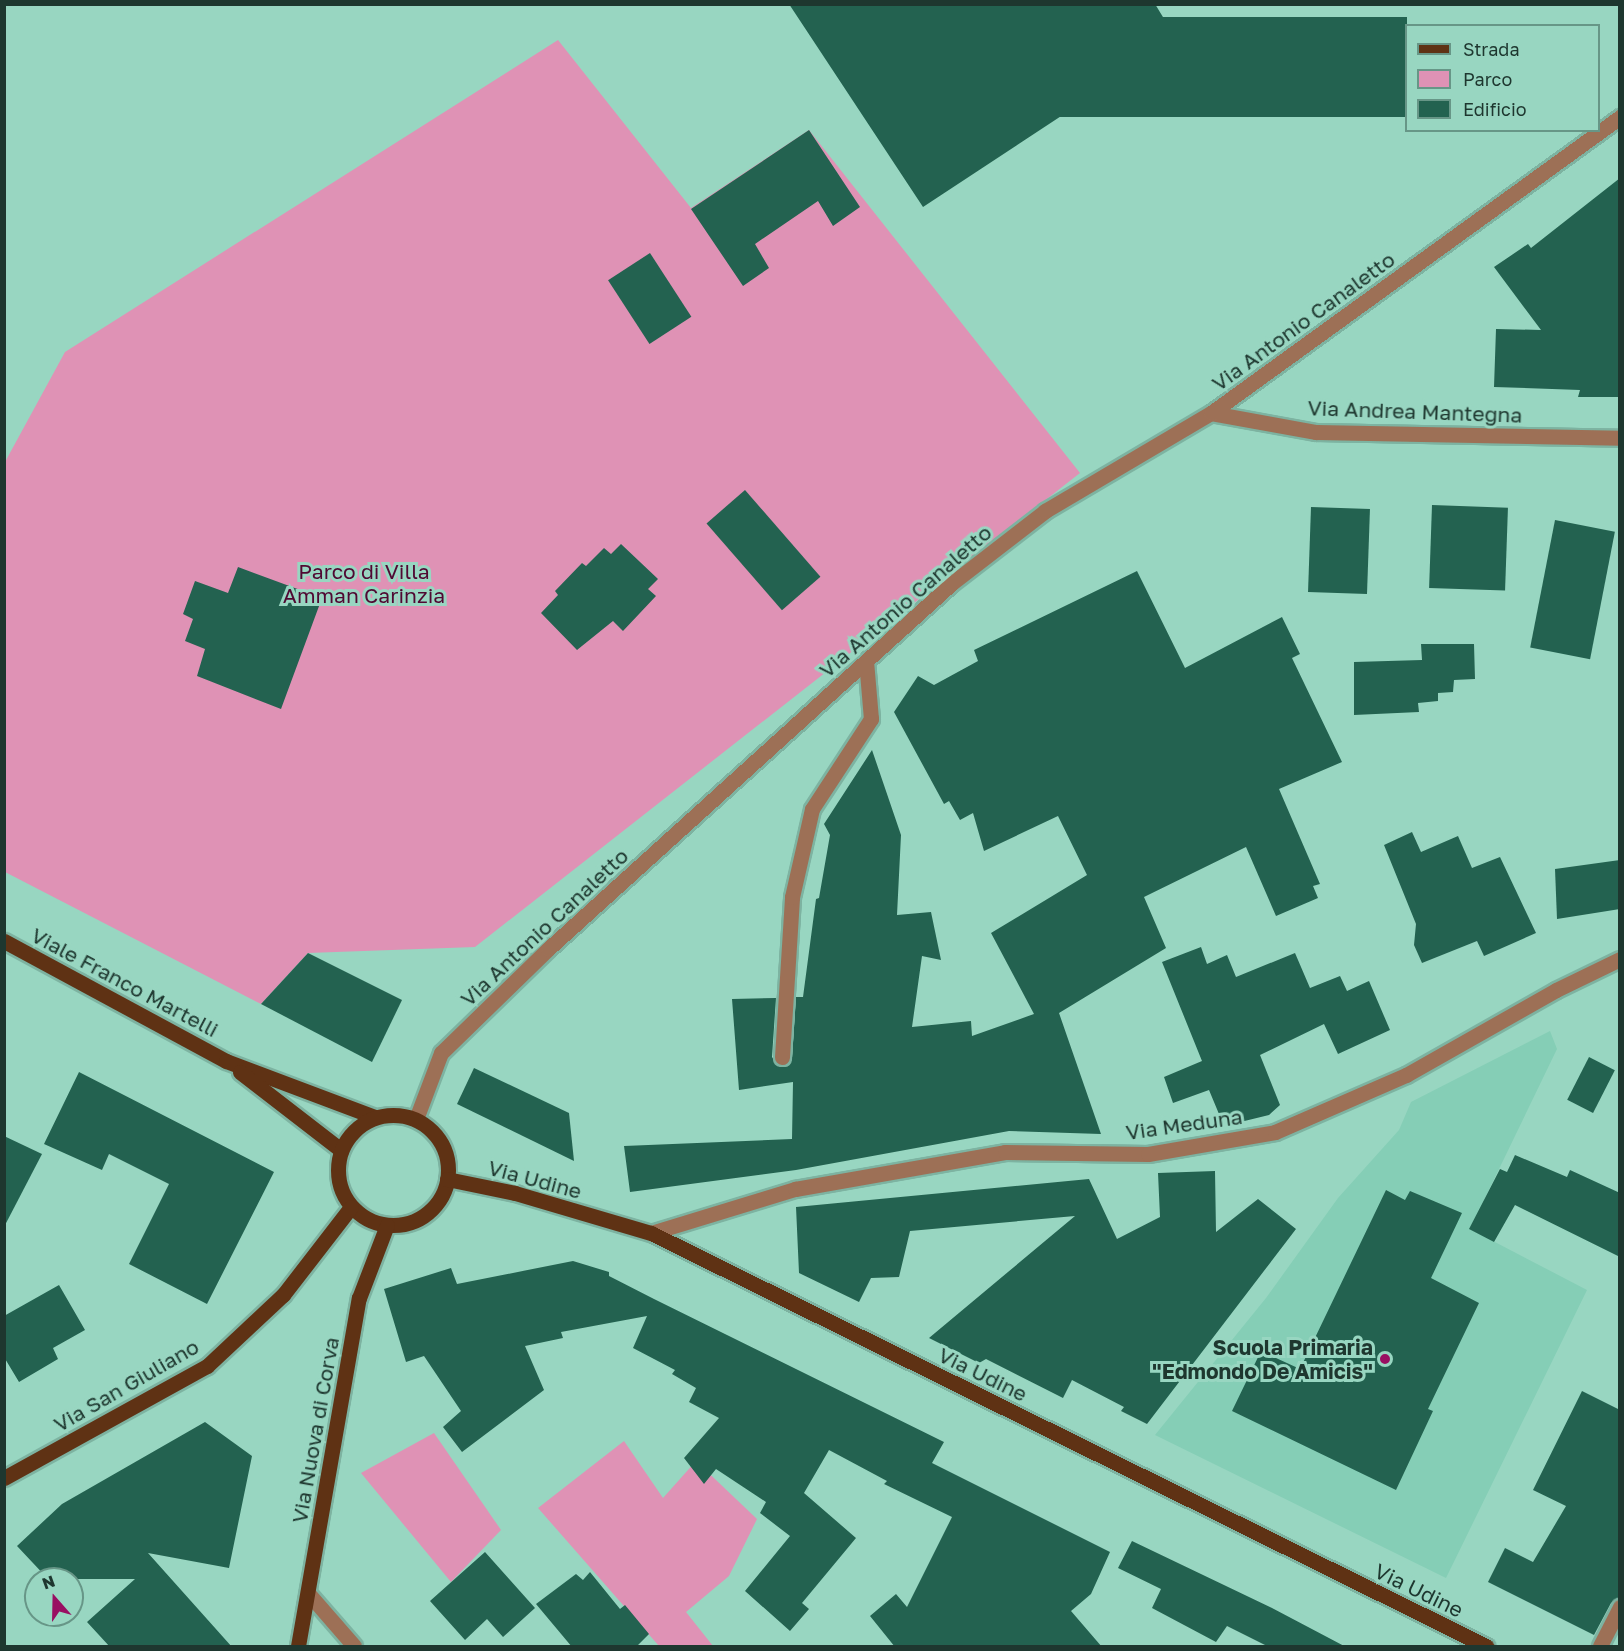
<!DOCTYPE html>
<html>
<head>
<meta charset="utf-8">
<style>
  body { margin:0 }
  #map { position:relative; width:1624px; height:1651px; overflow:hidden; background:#98d6c1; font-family:"Golos Text",sans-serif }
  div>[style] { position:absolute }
  .built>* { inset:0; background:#85ceb6 }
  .green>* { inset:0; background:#df92b5 }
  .building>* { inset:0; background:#236250; transform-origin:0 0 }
  .roads { filter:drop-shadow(2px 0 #7db3a1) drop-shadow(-2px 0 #7db3a1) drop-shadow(0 2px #7db3a1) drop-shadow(0 -2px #7db3a1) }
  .minor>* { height:15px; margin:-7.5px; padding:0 7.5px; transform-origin:7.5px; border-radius:7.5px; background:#9d7056 }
  .major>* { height:15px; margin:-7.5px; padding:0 7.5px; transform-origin:7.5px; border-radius:7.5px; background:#5f3214 }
  .major>.ring { margin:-7.5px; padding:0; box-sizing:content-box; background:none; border:15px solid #5f3214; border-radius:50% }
  .dots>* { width:16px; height:16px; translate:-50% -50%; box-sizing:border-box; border:3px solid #98d6c1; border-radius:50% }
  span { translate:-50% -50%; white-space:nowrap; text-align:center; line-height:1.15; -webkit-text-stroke:6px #98d6c1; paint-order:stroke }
  .street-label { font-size:21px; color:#1e372f }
  .park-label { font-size:21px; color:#500832 }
  .poi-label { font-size:21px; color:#1e372f; font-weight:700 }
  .right { translate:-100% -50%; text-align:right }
  .frame { position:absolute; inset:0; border:6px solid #1e372f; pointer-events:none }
  .legend { position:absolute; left:1405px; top:24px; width:195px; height:108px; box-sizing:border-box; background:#98d6c1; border:2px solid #679687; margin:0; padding:8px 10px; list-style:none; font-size:18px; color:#1e372f }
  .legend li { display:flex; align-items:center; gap:12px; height:30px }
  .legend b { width:30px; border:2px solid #679687 }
  .north { position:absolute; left:24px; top:1567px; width:60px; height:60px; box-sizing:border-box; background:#98d6c1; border:2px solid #679687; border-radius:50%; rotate:340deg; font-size:16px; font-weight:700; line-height:24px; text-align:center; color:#1e372f }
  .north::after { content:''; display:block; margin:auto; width:21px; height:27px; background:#990f62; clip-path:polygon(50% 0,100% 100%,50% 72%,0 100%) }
</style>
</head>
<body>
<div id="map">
  <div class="built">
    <div style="clip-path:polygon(1550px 1031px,1557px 1049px,1470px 1229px,1587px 1290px,1446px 1578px,1155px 1435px,1266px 1298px,1338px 1198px,1399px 1130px,1411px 1102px)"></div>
  </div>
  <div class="green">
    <div style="clip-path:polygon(558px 40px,691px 208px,809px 130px,1080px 473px,475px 947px,308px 953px,261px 1004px,5px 872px,5px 462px,65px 352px)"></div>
    <div style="clip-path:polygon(434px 1433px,501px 1530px,451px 1582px,361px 1473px)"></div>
    <div style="clip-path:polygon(624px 1441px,663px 1498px,696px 1461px,757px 1519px,729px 1576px,686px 1612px,713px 1646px,659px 1646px,538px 1508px)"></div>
  </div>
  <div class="building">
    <div style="clip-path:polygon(789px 4px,1155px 4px,1166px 22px,1150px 36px,1160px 51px,923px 207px)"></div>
    <div style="left:1407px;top:17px;width:100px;height:510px;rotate:90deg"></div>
    <div style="clip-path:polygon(809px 130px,860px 207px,833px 226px,818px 201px,755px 244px,769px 268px,743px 286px,691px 209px)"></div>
    <div style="clip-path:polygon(1620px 178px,1620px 397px,1578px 397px,1580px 390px,1494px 387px,1496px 329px,1541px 330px,1494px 267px,1528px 244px,1531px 248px)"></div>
    <div style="left:650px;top:253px;width:76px;height:50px;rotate:57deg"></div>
    <div style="left:745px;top:490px;width:115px;height:51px;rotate:49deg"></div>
    <div style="left:1432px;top:505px;width:76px;height:83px;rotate:2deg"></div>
    <div style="left:1311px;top:507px;width:59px;height:85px;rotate:2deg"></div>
    <div style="left:1555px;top:520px;width:61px;height:130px;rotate:11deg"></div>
    <div style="clip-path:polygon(621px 544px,658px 579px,648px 589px,656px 596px,623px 631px,613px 621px,577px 650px,541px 613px,558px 595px,555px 591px,582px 563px,586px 566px,604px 548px,611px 554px)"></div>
    <div style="clip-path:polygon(238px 567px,322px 598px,281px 709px,197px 676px,205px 649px,185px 641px,193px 619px,183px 614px,195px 581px,228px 593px)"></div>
    <div style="clip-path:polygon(1137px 571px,1185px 668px,1282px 617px,1300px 654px,1292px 658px,1342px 762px,1279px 789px,1320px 884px,1313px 886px,1318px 898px,1276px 916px,1246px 847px,1144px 897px,1166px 948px,1059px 1013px,1101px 1134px,1009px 1131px,796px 1170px,630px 1192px,624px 1146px,792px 1139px,793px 1082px,739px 1090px,732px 999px,776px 998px,772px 1057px,777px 1065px,787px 1065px,792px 1058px,796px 997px,803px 997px,816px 899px,819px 898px,830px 835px,824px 824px,872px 750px,901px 835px,897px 915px,931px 912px,941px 960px,922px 956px,912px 1027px,971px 1021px,972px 1036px,1034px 1014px,991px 933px,1087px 875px,1058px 816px,984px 851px,973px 813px,960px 820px,949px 801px,944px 804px,894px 712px,918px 676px,934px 685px,978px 661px,974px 650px)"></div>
    <div style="clip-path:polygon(1421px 644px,1474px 644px,1475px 679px,1454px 680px,1453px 692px,1438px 693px,1438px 701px,1418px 703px,1419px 712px,1354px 715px,1354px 662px,1422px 660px)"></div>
    <div style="clip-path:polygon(1412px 832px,1421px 852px,1458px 836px,1472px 868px,1500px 857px,1536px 933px,1484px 956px,1477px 941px,1422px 963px,1414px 945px,1416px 924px,1384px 845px)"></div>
    <div style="clip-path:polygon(1620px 860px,1620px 909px,1557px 919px,1555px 869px)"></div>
    <div style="clip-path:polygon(1201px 947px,1207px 964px,1227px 955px,1236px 977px,1295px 953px,1310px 988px,1340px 976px,1347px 991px,1369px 981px,1390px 1030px,1338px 1054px,1324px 1024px,1260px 1055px,1280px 1105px,1269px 1115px,1224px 1126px,1209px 1090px,1173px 1103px,1164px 1077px,1202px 1061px,1162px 962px)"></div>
    <div style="clip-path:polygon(308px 953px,402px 1000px,372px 1062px,261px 1004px)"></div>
    <div style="left:1589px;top:1057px;width:29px;height:48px;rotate:27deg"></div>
    <div style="clip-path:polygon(474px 1068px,569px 1113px,574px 1161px,457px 1104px)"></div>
    <div style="clip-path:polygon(79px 1072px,274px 1172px,207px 1304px,129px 1264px,169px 1184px,109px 1154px,102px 1170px,44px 1144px)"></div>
    <div style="clip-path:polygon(4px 1136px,42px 1154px,4px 1227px)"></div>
    <div style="clip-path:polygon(1515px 1155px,1567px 1177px,1570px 1170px,1620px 1193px,1620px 1257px,1515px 1205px,1494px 1242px,1469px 1229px,1500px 1169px,1507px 1172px)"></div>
    <div style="clip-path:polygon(1215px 1171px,1216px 1232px,1258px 1199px,1296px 1229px,1147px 1424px,1121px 1411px,1124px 1407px,1072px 1380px,1063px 1398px,986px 1359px,979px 1363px,929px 1338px,1075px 1216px,910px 1231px,899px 1277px,871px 1278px,859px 1302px,799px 1273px,796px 1207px,1089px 1179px,1117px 1239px,1160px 1217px,1158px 1173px)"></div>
    <div style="clip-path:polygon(1386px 1190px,1405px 1200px,1410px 1191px,1462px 1213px,1431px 1278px,1479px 1303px,1428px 1409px,1433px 1411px,1396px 1490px,1232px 1411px,1261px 1351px,1300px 1369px)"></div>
    <div style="clip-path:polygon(573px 1261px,609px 1272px,609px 1276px,654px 1299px,944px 1442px,932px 1463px,1110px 1552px,1091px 1594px,1071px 1611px,1102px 1647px,895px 1647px,870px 1616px,896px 1594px,907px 1607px,952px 1517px,884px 1484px,887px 1481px,829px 1450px,804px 1493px,856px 1538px,802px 1603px,809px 1609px,790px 1631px,745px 1591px,790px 1536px,760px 1513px,766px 1502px,716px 1469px,704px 1484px,684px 1458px,719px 1418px,689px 1402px,696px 1388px,672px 1374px,675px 1370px,633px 1348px,647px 1316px,561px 1332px,563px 1338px,525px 1346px,544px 1390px,462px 1452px,443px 1427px,461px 1411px,424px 1356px,406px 1362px,384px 1289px,451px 1268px,457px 1284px)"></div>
    <div style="clip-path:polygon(59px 1285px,85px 1330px,53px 1348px,58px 1359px,19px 1382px,4px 1357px,4px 1316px)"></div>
    <div style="clip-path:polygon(1582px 1391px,1620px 1410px,1620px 1597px,1611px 1603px,1594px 1635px,1488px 1582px,1505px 1548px,1533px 1562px,1566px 1506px,1533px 1490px)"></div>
    <div style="clip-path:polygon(205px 1422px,252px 1456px,229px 1568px,148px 1553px,232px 1647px,110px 1647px,87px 1622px,135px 1579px,48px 1579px,17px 1546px,62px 1504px)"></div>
    <div style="clip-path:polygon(1132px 1541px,1272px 1608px,1346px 1647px,1269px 1647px,1227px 1626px,1216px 1642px,1152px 1608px,1161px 1589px,1118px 1568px)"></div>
    <div style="clip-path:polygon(485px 1552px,535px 1608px,503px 1637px,487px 1619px,465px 1640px,430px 1601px)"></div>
    <div style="clip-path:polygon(590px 1572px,620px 1609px,625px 1605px,649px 1634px,636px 1647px,572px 1647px,536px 1604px,576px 1574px,583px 1580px)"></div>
  </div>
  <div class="roads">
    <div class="minor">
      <div style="left:1211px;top:413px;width:107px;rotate:10.3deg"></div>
      <div style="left:1316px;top:432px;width:304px;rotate:1.1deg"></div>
      <div style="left:782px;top:1057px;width:160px;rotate:-86.4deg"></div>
      <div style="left:792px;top:897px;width:90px;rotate:-77.2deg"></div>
      <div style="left:812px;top:809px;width:108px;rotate:-56.8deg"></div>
      <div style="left:871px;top:719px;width:58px;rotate:-94.9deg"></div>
      <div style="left:416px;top:1119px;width:71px;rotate:-69.3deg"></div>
      <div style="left:441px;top:1053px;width:149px;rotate:-44.2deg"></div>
      <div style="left:548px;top:949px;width:545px;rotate:-42.17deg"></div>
      <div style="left:952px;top:583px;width:118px;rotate:-37.7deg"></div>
      <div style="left:1045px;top:511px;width:193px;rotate:-30.6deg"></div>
      <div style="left:1211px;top:413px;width:505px;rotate:-35.89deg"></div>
      <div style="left:651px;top:1233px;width:151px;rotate:-17deg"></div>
      <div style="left:795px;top:1189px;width:213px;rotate:-10deg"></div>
      <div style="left:1005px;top:1152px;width:143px;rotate:0.8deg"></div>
      <div style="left:1148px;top:1154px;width:129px;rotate:-9.8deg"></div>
      <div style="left:1275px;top:1132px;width:143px;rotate:-23.5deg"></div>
      <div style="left:1406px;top:1075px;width:172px;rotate:-29.5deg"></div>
      <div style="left:1556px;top:990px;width:71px;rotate:-25.8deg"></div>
      <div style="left:308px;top:1593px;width:70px;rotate:49deg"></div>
      <div style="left:1600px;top:1646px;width:44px;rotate:-62.9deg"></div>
    </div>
    <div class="major">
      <div style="left:4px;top:941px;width:252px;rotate:28.4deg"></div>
      <div style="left:226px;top:1061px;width:159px;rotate:20.6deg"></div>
      <div style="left:240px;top:1072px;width:128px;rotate:37.7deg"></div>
      <div class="ring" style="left:338px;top:1115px;width:95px;height:95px"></div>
      <div style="left:447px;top:1179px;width:69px;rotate:11.6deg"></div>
      <div style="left:515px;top:1193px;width:142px;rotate:16.4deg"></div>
      <div style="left:651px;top:1233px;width:932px;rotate:26.32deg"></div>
      <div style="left:4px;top:1478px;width:232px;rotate:-28.9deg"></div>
      <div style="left:207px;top:1366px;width:104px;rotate:-43.1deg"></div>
      <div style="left:283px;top:1295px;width:111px;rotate:-52.3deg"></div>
      <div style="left:298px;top:1646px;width:353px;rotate:-80.1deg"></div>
      <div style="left:359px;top:1298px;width:78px;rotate:-69deg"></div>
    </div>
  </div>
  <div class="dots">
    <div style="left:1385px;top:1359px;background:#990f62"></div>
  </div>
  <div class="street-label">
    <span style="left:1303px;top:321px;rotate:-36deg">Via Antonio Canaletto</span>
    <span style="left:1415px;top:411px;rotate:2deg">Via Andrea Mantegna</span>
    <span style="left:905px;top:601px;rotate:-41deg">Via Antonio Canaletto</span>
    <span style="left:544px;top:927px;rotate:-43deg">Via Antonio Canaletto</span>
    <span style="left:125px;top:982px;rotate:28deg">Viale Franco Martelli</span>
    <span style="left:1184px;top:1124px;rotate:-8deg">Via Meduna</span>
    <span style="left:535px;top:1179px;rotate:15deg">Via Udine</span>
    <span style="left:983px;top:1374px;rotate:26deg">Via Udine</span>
    <span style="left:126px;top:1385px;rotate:-30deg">Via San Giuliano</span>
    <span style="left:315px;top:1430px;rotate:-80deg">Via Nuova di Corva</span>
    <span style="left:1419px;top:1590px;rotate:26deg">Via Udine</span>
  </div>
  <div class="park-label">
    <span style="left:364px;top:583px">Parco di Villa<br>Amman Carinzia</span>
  </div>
  <div class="poi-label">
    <span class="right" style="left:1373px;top:1359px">Scuola Primaria<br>"Edmondo De Amicis"</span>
  </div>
  <div class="frame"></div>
  <ul class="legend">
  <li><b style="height:8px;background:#5f3214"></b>Strada</li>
  <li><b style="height:16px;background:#df92b5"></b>Parco</li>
  <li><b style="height:16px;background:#236250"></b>Edificio</li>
  </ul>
  <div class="north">N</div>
</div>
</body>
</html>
